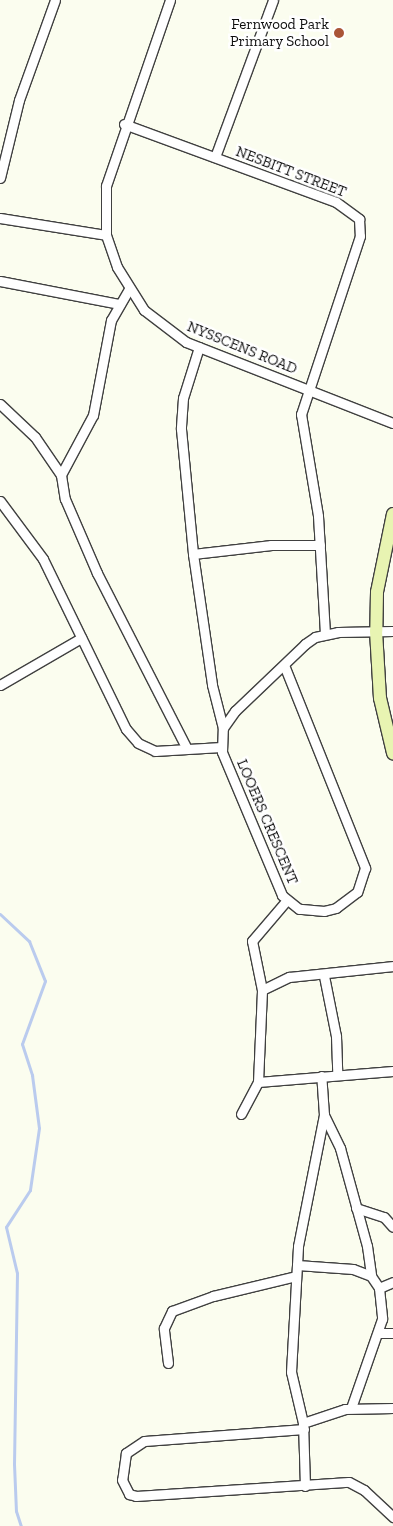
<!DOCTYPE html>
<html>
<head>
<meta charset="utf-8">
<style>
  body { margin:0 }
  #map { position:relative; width:393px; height:1526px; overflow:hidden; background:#fbfdef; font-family:"Zilla Slab",serif }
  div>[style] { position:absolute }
  .stream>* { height:3px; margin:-1.5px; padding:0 1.5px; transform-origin:1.5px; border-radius:1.5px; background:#bacbee }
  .roads { filter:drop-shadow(1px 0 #404040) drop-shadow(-1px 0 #404040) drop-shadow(0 1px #404040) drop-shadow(0 -1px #404040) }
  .street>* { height:9px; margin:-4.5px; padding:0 4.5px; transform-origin:4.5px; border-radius:4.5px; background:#fff }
  .secondary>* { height:12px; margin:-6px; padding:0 6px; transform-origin:6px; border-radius:6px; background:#e8f4b2 }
  .dots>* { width:14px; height:14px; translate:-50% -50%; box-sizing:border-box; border:2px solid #fff; border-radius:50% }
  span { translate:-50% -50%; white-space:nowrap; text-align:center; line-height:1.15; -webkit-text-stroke:5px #fff; paint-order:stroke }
  .poi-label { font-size:15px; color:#0d0d0d }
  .right { translate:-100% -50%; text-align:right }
  .street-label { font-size:15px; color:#0d0d0d }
</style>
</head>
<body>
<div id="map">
  <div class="stream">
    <div style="left:0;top:914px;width:40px;rotate:43deg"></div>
    <div style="left:29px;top:941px;width:43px;rotate:68.2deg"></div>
    <div style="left:45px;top:981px;width:67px;rotate:110.1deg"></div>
    <div style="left:22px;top:1044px;width:33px;rotate:72deg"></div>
    <div style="left:32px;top:1075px;width:53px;rotate:82.5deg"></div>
    <div style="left:39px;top:1128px;width:63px;rotate:98.3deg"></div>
    <div style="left:30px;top:1190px;width:44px;rotate:123deg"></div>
    <div style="left:6px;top:1227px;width:47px;rotate:76.6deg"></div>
    <div style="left:17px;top:1273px;width:191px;rotate:90.9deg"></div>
    <div style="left:14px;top:1464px;width:47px;rotate:87.6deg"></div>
    <div style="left:16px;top:1511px;width:16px;rotate:72deg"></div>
  </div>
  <div class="roads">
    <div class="street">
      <div style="left:170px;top:0;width:197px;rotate:109deg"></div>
      <div style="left:106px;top:186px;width:49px;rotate:90deg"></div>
      <div style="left:106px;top:235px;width:34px;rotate:71deg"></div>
      <div style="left:117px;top:267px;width:51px;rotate:57.9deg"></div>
      <div style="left:144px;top:310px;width:53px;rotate:37.3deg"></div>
      <div style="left:186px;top:342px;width:222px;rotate:21.4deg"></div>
      <div style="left:124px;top:124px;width:226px;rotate:20.2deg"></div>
      <div style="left:336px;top:202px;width:29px;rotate:36deg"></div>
      <div style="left:359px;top:219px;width:17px;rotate:87deg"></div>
      <div style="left:360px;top:236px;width:188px;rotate:108.3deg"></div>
      <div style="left:301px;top:414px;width:103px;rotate:80.5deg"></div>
      <div style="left:318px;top:516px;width:117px;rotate:86.6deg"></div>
      <div style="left:215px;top:157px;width:167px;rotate:-69.7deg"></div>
      <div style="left:0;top:178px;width:80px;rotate:-76.3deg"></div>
      <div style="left:19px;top:100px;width:106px;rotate:-70.2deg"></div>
      <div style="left:0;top:218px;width:107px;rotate:9.1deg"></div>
      <div style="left:0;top:281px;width:122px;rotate:10.9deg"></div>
      <div style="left:129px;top:289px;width:36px;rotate:120deg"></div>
      <div style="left:111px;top:320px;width:97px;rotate:100.7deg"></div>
      <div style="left:93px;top:415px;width:68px;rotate:118.1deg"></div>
      <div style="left:61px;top:475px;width:24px;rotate:81deg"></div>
      <div style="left:65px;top:499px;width:81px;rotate:66.6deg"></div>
      <div style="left:97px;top:573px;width:195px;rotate:62.9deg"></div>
      <div style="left:199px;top:347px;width:53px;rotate:107.4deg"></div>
      <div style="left:183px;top:398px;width:31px;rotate:94deg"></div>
      <div style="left:181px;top:429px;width:126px;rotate:84.5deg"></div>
      <div style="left:193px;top:554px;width:132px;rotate:81.7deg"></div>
      <div style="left:212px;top:685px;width:44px;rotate:75.7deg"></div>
      <div style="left:0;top:404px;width:48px;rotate:43.3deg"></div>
      <div style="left:35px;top:437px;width:46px;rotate:55.6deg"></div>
      <div style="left:0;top:501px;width:72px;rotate:53.4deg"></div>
      <div style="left:43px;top:559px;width:189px;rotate:64deg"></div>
      <div style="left:126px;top:729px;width:18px;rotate:49deg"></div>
      <div style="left:138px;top:743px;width:19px;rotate:25deg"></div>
      <div style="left:155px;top:751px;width:66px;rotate:-3.5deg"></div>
      <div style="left:193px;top:554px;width:79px;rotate:-6.6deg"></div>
      <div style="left:271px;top:545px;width:49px"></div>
      <div style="left:284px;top:665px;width:219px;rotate:68.2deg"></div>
      <div style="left:365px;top:868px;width:25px;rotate:108deg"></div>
      <div style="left:357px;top:892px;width:26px;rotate:143deg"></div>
      <div style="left:336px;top:908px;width:12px;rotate:166deg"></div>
      <div style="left:324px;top:911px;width:25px;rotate:-175deg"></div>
      <div style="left:299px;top:909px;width:22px;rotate:-141deg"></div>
      <div style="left:282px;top:895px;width:155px;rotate:-112.8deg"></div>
      <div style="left:222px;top:752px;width:24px;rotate:-88deg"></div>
      <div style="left:223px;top:728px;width:21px;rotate:-55deg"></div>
      <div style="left:235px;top:711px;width:97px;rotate:-43.7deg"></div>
      <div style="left:305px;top:644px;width:12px;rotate:-35deg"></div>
      <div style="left:315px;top:637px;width:24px;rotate:-12deg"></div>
      <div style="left:338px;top:632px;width:55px;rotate:-1deg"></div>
      <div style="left:0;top:685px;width:94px;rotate:-30.1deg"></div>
      <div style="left:324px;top:976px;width:61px;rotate:78.7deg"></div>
      <div style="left:336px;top:1036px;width:38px;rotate:88deg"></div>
      <div style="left:262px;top:990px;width:50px;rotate:-101.5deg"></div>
      <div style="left:252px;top:941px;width:54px;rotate:-49.5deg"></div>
      <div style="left:258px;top:1082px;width:135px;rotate:-4.7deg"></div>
      <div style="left:241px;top:1114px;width:36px;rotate:-62deg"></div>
      <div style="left:258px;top:1082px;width:92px;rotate:-87.5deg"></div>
      <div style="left:262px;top:990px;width:30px;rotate:-26deg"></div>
      <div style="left:289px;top:977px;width:105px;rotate:-6deg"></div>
      <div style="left:324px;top:1115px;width:37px;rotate:64deg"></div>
      <div style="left:340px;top:1148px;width:102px;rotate:74.6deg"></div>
      <div style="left:367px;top:1246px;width:30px;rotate:82deg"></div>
      <div style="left:356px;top:1208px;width:29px;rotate:18deg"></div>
      <div style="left:384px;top:1217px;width:13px;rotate:48deg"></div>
      <div style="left:297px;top:1265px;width:56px;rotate:4.1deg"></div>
      <div style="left:353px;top:1269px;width:19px;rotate:21deg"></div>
      <div style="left:371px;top:1276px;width:14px;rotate:56deg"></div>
      <div style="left:379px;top:1288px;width:31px;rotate:84deg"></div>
      <div style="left:382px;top:1319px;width:94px;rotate:109.2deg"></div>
      <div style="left:379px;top:1288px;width:15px;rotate:-23deg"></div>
      <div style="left:378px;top:1333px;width:15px"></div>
      <div style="left:168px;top:1363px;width:35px;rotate:-97deg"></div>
      <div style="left:164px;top:1328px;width:19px;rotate:-65deg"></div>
      <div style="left:172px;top:1311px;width:44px;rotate:-20.1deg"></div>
      <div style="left:213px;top:1296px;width:85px;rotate:-13.5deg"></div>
      <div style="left:303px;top:1423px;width:44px;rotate:-18.4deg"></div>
      <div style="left:345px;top:1409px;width:48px;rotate:-1.2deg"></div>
      <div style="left:304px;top:1429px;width:160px;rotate:175.7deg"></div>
      <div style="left:144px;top:1441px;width:22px;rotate:146deg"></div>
      <div style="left:126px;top:1453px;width:27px;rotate:98deg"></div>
      <div style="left:122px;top:1480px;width:16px;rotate:63deg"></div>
      <div style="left:129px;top:1494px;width:7px;rotate:16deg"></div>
      <div style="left:136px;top:1496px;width:213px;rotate:-3.8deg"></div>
      <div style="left:349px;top:1482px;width:17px;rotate:28deg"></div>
      <div style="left:364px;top:1490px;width:40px;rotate:43deg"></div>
      <div style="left:305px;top:1486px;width:63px;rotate:-91.8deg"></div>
      <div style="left:303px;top:1423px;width:52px;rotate:-103.2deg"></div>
      <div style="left:291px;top:1372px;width:126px;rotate:-86.8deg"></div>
      <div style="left:298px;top:1246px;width:134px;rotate:-78.8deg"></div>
      <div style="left:324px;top:1115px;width:39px;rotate:-94deg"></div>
    </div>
    <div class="secondary">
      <div style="left:393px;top:514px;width:80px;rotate:101.6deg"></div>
      <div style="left:377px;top:592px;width:39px;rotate:91deg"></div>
      <div style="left:376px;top:631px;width:67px;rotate:86.6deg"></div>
      <div style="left:380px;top:698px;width:57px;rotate:76.7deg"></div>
    </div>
  </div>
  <div class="dots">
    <div style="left:339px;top:33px;background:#aa5538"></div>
  </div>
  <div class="poi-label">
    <span class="right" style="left:329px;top:33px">Fernwood Park<br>Primary School</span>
  </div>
  <div class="street-label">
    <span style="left:291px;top:172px;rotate:21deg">NESBITT STREET</span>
    <span style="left:242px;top:348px;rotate:22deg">NYSSCENS ROAD</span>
    <span style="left:267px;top:822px;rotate:67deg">LOOERS CRESCENT</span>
  </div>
</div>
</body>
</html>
